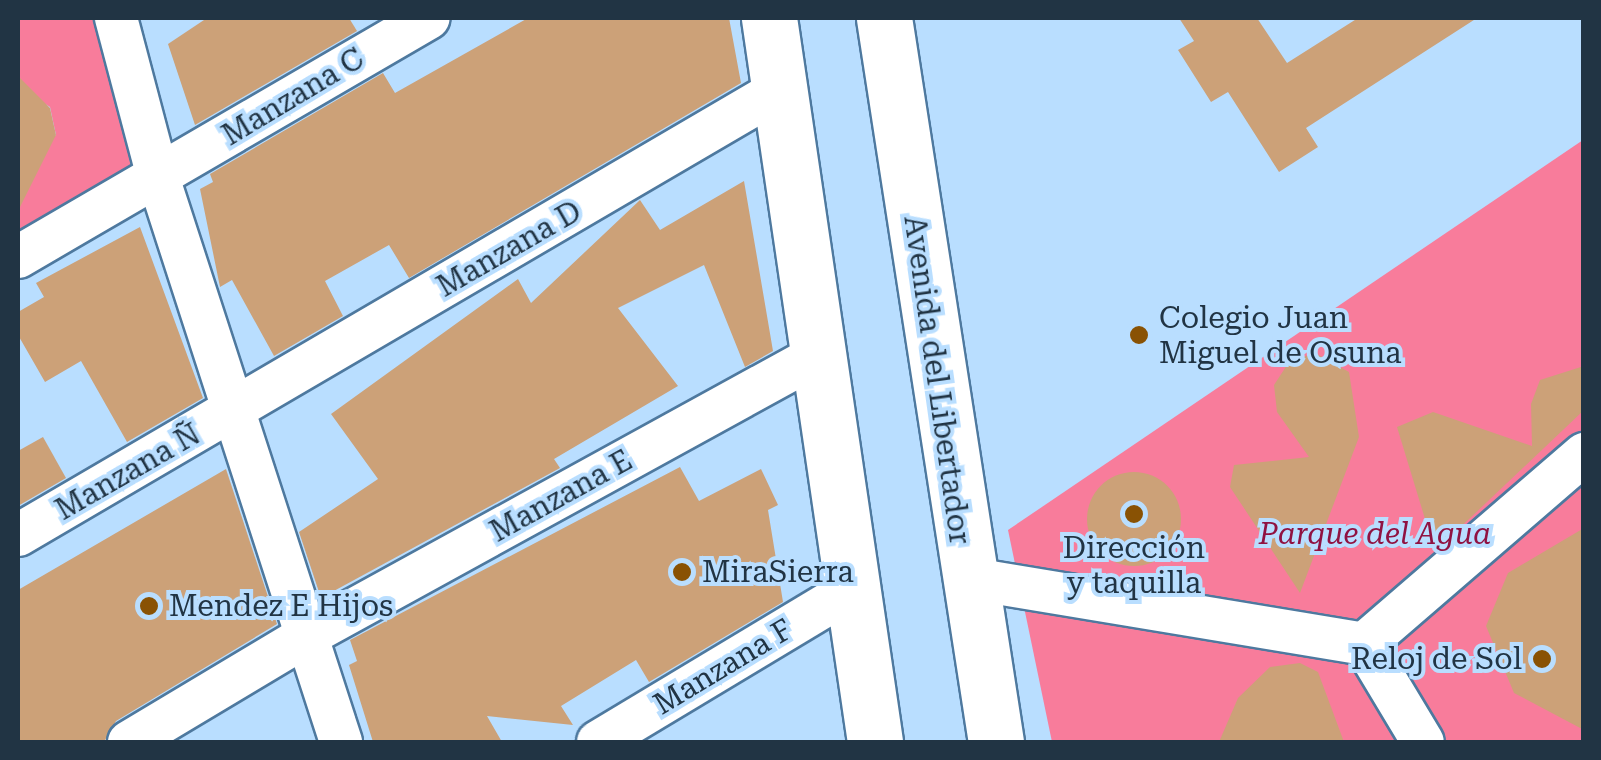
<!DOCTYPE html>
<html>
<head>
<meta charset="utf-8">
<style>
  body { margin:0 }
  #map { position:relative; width:1601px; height:760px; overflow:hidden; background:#b9deff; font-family:"Roboto Serif",serif }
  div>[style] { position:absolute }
  .green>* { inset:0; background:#f87c9b }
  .building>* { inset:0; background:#cca178 }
  .round { border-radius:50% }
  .roads { filter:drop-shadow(2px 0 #4e799f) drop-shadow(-2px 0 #4e799f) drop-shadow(0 2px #4e799f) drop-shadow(0 -2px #4e799f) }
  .minor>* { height:42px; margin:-21px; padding:0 21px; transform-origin:21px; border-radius:21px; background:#fff }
  .major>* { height:55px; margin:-27.5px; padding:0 27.5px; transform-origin:27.5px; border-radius:27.5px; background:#fff }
  .dots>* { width:28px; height:28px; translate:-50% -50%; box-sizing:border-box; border:5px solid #b9deff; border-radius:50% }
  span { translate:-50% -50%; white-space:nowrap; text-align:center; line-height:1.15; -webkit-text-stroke:8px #b9deff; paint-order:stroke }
  .street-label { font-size:30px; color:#213444 }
  .poi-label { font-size:30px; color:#213444 }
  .left { translate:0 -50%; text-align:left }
  .right { translate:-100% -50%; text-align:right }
  .park-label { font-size:30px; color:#901242; font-style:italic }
  .frame { position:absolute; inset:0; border:20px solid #213444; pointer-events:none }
</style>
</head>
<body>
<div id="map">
  <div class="green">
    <div style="clip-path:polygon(18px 18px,95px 18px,134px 178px,18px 240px,18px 173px,56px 135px,50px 107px,18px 87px)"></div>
    <div style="clip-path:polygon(1583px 140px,1583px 742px,1052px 742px,1008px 530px)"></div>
  </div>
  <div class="building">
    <div style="clip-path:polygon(207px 18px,349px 18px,357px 31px,195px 125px,168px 44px)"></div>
    <div style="clip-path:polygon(528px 18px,729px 18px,741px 83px,409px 278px,389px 245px,325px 281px,343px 316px,274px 356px,232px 280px,220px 287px,200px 189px,213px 182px,210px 174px,383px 73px,395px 93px)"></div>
    <div style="clip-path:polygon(1179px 18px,1257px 18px,1287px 63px,1358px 18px,1477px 18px,1306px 128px,1318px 147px,1279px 172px,1228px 92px,1211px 102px,1178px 50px,1194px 41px)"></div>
    <div style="clip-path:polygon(18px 76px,50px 108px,56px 135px,18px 211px)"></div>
    <div style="clip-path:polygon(744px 181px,773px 351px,745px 367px,704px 265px,618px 308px,678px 386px,554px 459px,560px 468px,321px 598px,299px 532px,378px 479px,331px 414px,518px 279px,531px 303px,640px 200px,660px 230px)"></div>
    <div style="clip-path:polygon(140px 227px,203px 398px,127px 442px,81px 361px,45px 382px,18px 335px,18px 312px,44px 297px,36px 283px)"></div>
    <div style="clip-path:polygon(1315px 353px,1349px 372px,1359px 437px,1300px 593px,1230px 487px,1234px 465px,1309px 457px,1277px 412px,1274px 385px,1289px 362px)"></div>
    <div style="clip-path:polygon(1584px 366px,1584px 410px,1448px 539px,1429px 532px,1397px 427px,1433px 412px,1532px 446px,1531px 404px,1540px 380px)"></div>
    <div style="clip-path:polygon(43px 437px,66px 478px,18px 506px,18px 451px)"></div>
    <div style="clip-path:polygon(680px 467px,699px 501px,761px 469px,778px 505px,768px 510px,783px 602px,649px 682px,636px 660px,561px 706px,573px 725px,487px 716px,502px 742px,373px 742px,349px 665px,357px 661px,350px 640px)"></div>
    <div style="clip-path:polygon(226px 469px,277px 624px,116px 721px,104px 742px,18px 742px,18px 590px)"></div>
    <div class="round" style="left:1087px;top:472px;width:94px;height:94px"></div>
    <div style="clip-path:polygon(1584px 528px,1584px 730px,1514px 693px,1486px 626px,1508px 573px)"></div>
    <div style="clip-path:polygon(1300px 663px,1318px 672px,1344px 742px,1219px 742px,1238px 698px,1270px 667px)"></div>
  </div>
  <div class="roads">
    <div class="minor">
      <div style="left:116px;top:18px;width:164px;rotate:75.2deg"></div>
      <div style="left:158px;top:177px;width:594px;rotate:72.05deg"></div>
      <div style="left:18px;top:257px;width:475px;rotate:-30.2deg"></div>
      <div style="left:18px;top:535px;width:882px;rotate:-30.32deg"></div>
      <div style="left:966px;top:578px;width:403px;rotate:9.4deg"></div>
      <div style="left:1364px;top:644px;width:114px;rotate:59deg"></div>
      <div style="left:1364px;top:644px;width:291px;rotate:-40.8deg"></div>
      <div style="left:129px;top:742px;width:206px;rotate:-30.9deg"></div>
      <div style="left:306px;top:636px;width:582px;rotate:-28.77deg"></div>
      <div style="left:598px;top:742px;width:292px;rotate:-31deg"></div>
    </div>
    <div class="major">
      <div style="left:769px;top:18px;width:732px;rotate:81.67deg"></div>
      <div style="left:884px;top:18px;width:733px;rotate:81.21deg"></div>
    </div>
  </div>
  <div class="dots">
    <div style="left:1139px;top:335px;background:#895204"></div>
    <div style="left:1134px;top:514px;background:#895204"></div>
    <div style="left:682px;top:572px;background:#895204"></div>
    <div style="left:149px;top:606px;background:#895204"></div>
    <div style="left:1542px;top:659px;background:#895204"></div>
  </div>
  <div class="street-label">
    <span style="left:293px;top:97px;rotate:-31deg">Manzana C</span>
    <span style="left:509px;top:249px;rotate:-30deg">Manzana D</span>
    <span style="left:937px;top:380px;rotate:82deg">Avenida del Libertador</span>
    <span style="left:128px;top:472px;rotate:-30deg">Manzana Ñ</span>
    <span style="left:561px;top:496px;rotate:-29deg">Manzana E</span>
    <span style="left:723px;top:667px;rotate:-31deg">Manzana F</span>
  </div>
  <div class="poi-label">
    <span class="left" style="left:1159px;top:335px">Colegio Juan<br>Miguel de Osuna</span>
    <span style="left:1134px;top:565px">Dirección<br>y taquilla</span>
    <span class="left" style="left:702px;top:572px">MiraSierra</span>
    <span class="left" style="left:169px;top:606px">Mendez E Hijos</span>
    <span class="right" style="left:1522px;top:659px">Reloj de Sol</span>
  </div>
  <div class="park-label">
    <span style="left:1375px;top:534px">Parque del Agua</span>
  </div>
  <div class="frame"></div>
</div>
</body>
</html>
